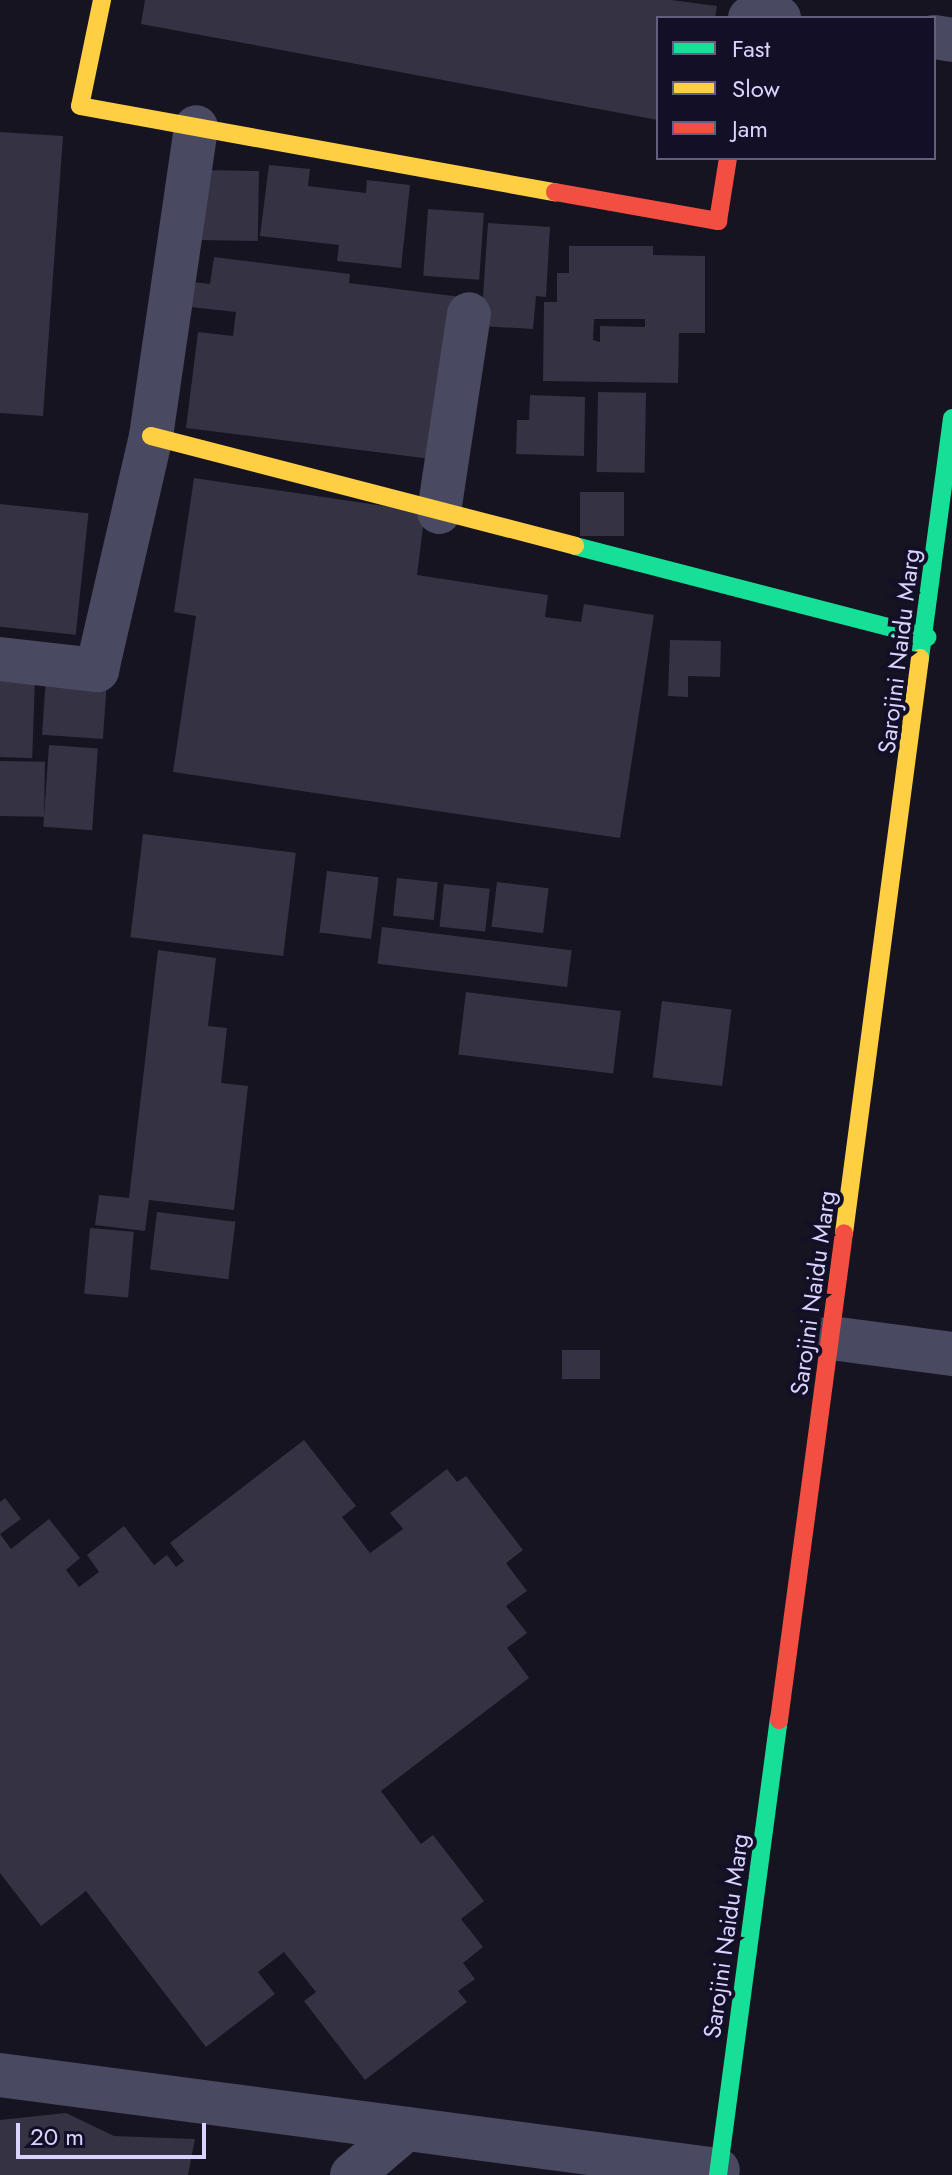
<!DOCTYPE html>
<html>
<head>
<meta charset="utf-8">
<style>
  body { margin:0 }
  #map { position:relative; width:952px; height:2175px; overflow:hidden; background:#161421; font-family:Jost,sans-serif }
  div>[style] { position:absolute }
  .building>* { inset:0; background:#343243; transform-origin:0 0 }
  .street>* { height:44px; margin:-22px; padding:0 22px; transform-origin:22px; border-radius:22px; background:#4a4962 }
  .fast>* { height:18px; margin:-9px; padding:0 9px; transform-origin:9px; border-radius:9px; background:#16e098 }
  .slow>* { height:18px; margin:-9px; padding:0 9px; transform-origin:9px; border-radius:9px; background:#ffcf43 }
  .jam>* { height:18px; margin:-9px; padding:0 9px; transform-origin:9px; border-radius:9px; background:#f24e42 }
  span { translate:-50% -50%; white-space:nowrap; text-align:center; line-height:1.15; -webkit-text-stroke:8px #130f26; paint-order:stroke }
  .street-label { font-size:24px; color:#d9d4ff }
  .legend { position:absolute; left:656px; top:16px; width:280px; height:144px; box-sizing:border-box; background:#130f26; border:2px solid #625e7d; margin:0; padding:10px 14px; list-style:none; font-size:24px; color:#d9d4ff }
  .legend li { display:flex; align-items:center; gap:16px; height:40px }
  .legend b { width:40px; border:2px solid #625e7d }
  .scale { position:absolute; left:16px; top:2123px; width:190px; height:36px; box-sizing:border-box; border:4px solid #d9d4ff; border-top:0; padding-left:10px; font-size:24px; line-height:28px; white-space:nowrap; color:#d9d4ff; -webkit-text-stroke:6px #130f26; paint-order:stroke }
</style>
</head>
<body>
<div id="map">
  <div class="building">
    <div style="clip-path:polygon(145px 0,671px 0,717px 6px,715px 18px,658px 18px,658px 120px,141px 24px)"></div>
    <div style="clip-path:polygon(0 132px,63px 136px,43px 416px,0 413px)"></div>
    <div style="clip-path:polygon(269px 165px,310px 169px,308px 186px,366px 193px,367px 180px,410px 185px,401px 268px,337px 261px,339px 245px,260px 236px)"></div>
    <div style="left:201px;top:170px;width:58px;height:70px;rotate:1deg"></div>
    <div style="left:428px;top:209px;width:56px;height:67px;rotate:4deg"></div>
    <div style="clip-path:polygon(488px 223px,550px 227px,546px 297px,536px 296px,533px 329px,481px 326px)"></div>
    <div style="clip-path:polygon(evenodd,569px 246px,653px 246px,653px 255px,705px 256px,705px 333px,679px 333px,678px 383px,543px 381px,544px 302px,557px 302px,557px 273px,569px 273px,569px 246px,594px 319px,645px 319px,645px 327px,600px 326px,600px 342px,593px 340px,594px 319px)"></div>
    <div style="clip-path:polygon(214px 257px,350px 274px,349px 283px,461px 297px,439px 460px,186px 428px,198px 332px,233px 336px,236px 312px,181px 306px,185px 281px,210px 284px)"></div>
    <div style="left:598px;top:392px;width:48px;height:80px;rotate:1deg"></div>
    <div style="clip-path:polygon(530px 395px,585px 397px,584px 456px,516px 454px,517px 420px,529px 420px)"></div>
    <div style="clip-path:polygon(194px 478px,425px 512px,417px 575px,548px 595px,545px 617px,581px 622px,584px 604px,654px 615px,620px 838px,173px 772px,196px 616px,174px 612px)"></div>
    <div style="left:580px;top:492px;width:44px;height:44px"></div>
    <div style="left:0;top:504px;width:89px;height:122px;rotate:6deg"></div>
    <div style="clip-path:polygon(670px 640px,721px 641px,720px 677px,688px 676px,688px 697px,668px 696px)"></div>
    <div style="left:0;top:677px;width:35px;height:80px;rotate:2deg"></div>
    <div style="left:46px;top:678px;width:61px;height:57px;rotate:4deg"></div>
    <div style="left:49px;top:745px;width:49px;height:82px;rotate:4deg"></div>
    <div style="left:0;top:761px;width:45px;height:55px;rotate:1deg"></div>
    <div style="left:143px;top:834px;width:154px;height:104px;rotate:7deg"></div>
    <div style="left:327px;top:871px;width:52px;height:62px;rotate:7deg"></div>
    <div style="left:397px;top:878px;width:41px;height:38px;rotate:6deg"></div>
    <div style="left:497px;top:882px;width:52px;height:45px;rotate:7deg"></div>
    <div style="left:444px;top:884px;width:46px;height:43px;rotate:6deg"></div>
    <div style="left:382px;top:927px;width:191px;height:37px;rotate:7deg"></div>
    <div style="clip-path:polygon(158px 950px,216px 958px,208px 1026px,227px 1028px,221px 1083px,248px 1086px,234px 1210px,149px 1200px,145px 1231px,95px 1225px,99px 1195px,129px 1198px)"></div>
    <div style="left:466px;top:992px;width:156px;height:63px;rotate:7deg"></div>
    <div style="left:662px;top:1001px;width:70px;height:77px;rotate:7deg"></div>
    <div style="left:157px;top:1212px;width:79px;height:58px;rotate:7deg"></div>
    <div style="left:90px;top:1228px;width:44px;height:66px;rotate:5deg"></div>
    <div style="left:562px;top:1350px;width:38px;height:29px"></div>
    <div style="clip-path:polygon(304px 1440px,356px 1506px,342px 1517px,370px 1553px,403px 1529px,390px 1513px,447px 1469px,457px 1482px,466px 1476px,523px 1550px,506px 1563px,527px 1591px,506px 1606px,527px 1633px,507px 1648px,529px 1678px,381px 1791px,421px 1844px,433px 1835px,484px 1901px,461px 1919px,483px 1947px,463px 1963px,475px 1979px,458px 1991px,467px 2002px,365px 2080px,304px 2001px,316px 1992px,284px 1952px,258px 1972px,275px 1994px,206px 2047px,86px 1891px,41px 1926px,0 1873px,0 1534px,11px 1549px,49px 1519px,80px 1558px,66px 1570px,79px 1587px,99px 1572px,87px 1555px,124px 1526px,154px 1565px,167px 1555px,176px 1567px,184px 1561px,170px 1543px)"></div>
    <div style="clip-path:polygon(5px 1498px,21px 1519px,0 1534px,0 1502px)"></div>
    <div style="clip-path:polygon(66px 2113px,114px 2136px,195px 2139px,188px 2175px,0 2175px,0 2120px)"></div>
  </div>
  <div class="street">
    <div style="left:750px;top:18px;width:29px"></div>
    <div style="left:934px;top:37px;width:18px;rotate:9deg"></div>
    <div style="left:439px;top:512px;width:200px;rotate:-81.4deg"></div>
    <div style="left:0;top:659px;width:98px;rotate:6.5deg"></div>
    <div style="left:97px;top:670px;width:240px;rotate:-77deg"></div>
    <div style="left:151px;top:436px;width:312px;rotate:-81.7deg"></div>
    <div style="left:831px;top:1338px;width:122px;rotate:7.5deg"></div>
    <div style="left:0;top:2075px;width:724px;rotate:7.54deg"></div>
    <div style="left:352px;top:2175px;width:71px;rotate:-40.4deg"></div>
  </div>
  <div class="fast">
    <div style="left:575px;top:546px;width:364px;rotate:14.5deg"></div>
    <div style="left:920px;top:658px;width:242px;rotate:-82.4deg"></div>
    <div style="left:718px;top:2175px;width:459px;rotate:-82.4deg"></div>
  </div>
  <div class="slow">
    <div style="left:102px;top:0;width:108px;rotate:101.7deg"></div>
    <div style="left:80px;top:106px;width:483px;rotate:10.3deg"></div>
    <div style="left:151px;top:436px;width:438px;rotate:14.5deg"></div>
    <div style="left:844px;top:1233px;width:580px;rotate:-82.47deg"></div>
  </div>
  <div class="jam">
    <div style="left:555px;top:192px;width:166px;rotate:10.1deg"></div>
    <div style="left:718px;top:221px;width:64px;rotate:-81deg"></div>
    <div style="left:779px;top:1720px;width:491px;rotate:-82.4deg"></div>
  </div>
  <div class="street-label">
    <span style="left:899px;top:651px;rotate:-83deg">Sarojini Naidu Marg</span>
    <span style="left:813px;top:1293px;rotate:-82deg">Sarojini Naidu Marg</span>
    <span style="left:726px;top:1936px;rotate:-82deg">Sarojini Naidu Marg</span>
  </div>
  <ul class="legend">
  <li><b style="height:10px;background:#16e098"></b>Fast</li>
  <li><b style="height:10px;background:#ffcf43"></b>Slow</li>
  <li><b style="height:10px;background:#f24e42"></b>Jam</li>
  </ul>
  <div class="scale">20 m</div>
</div>
</body>
</html>
